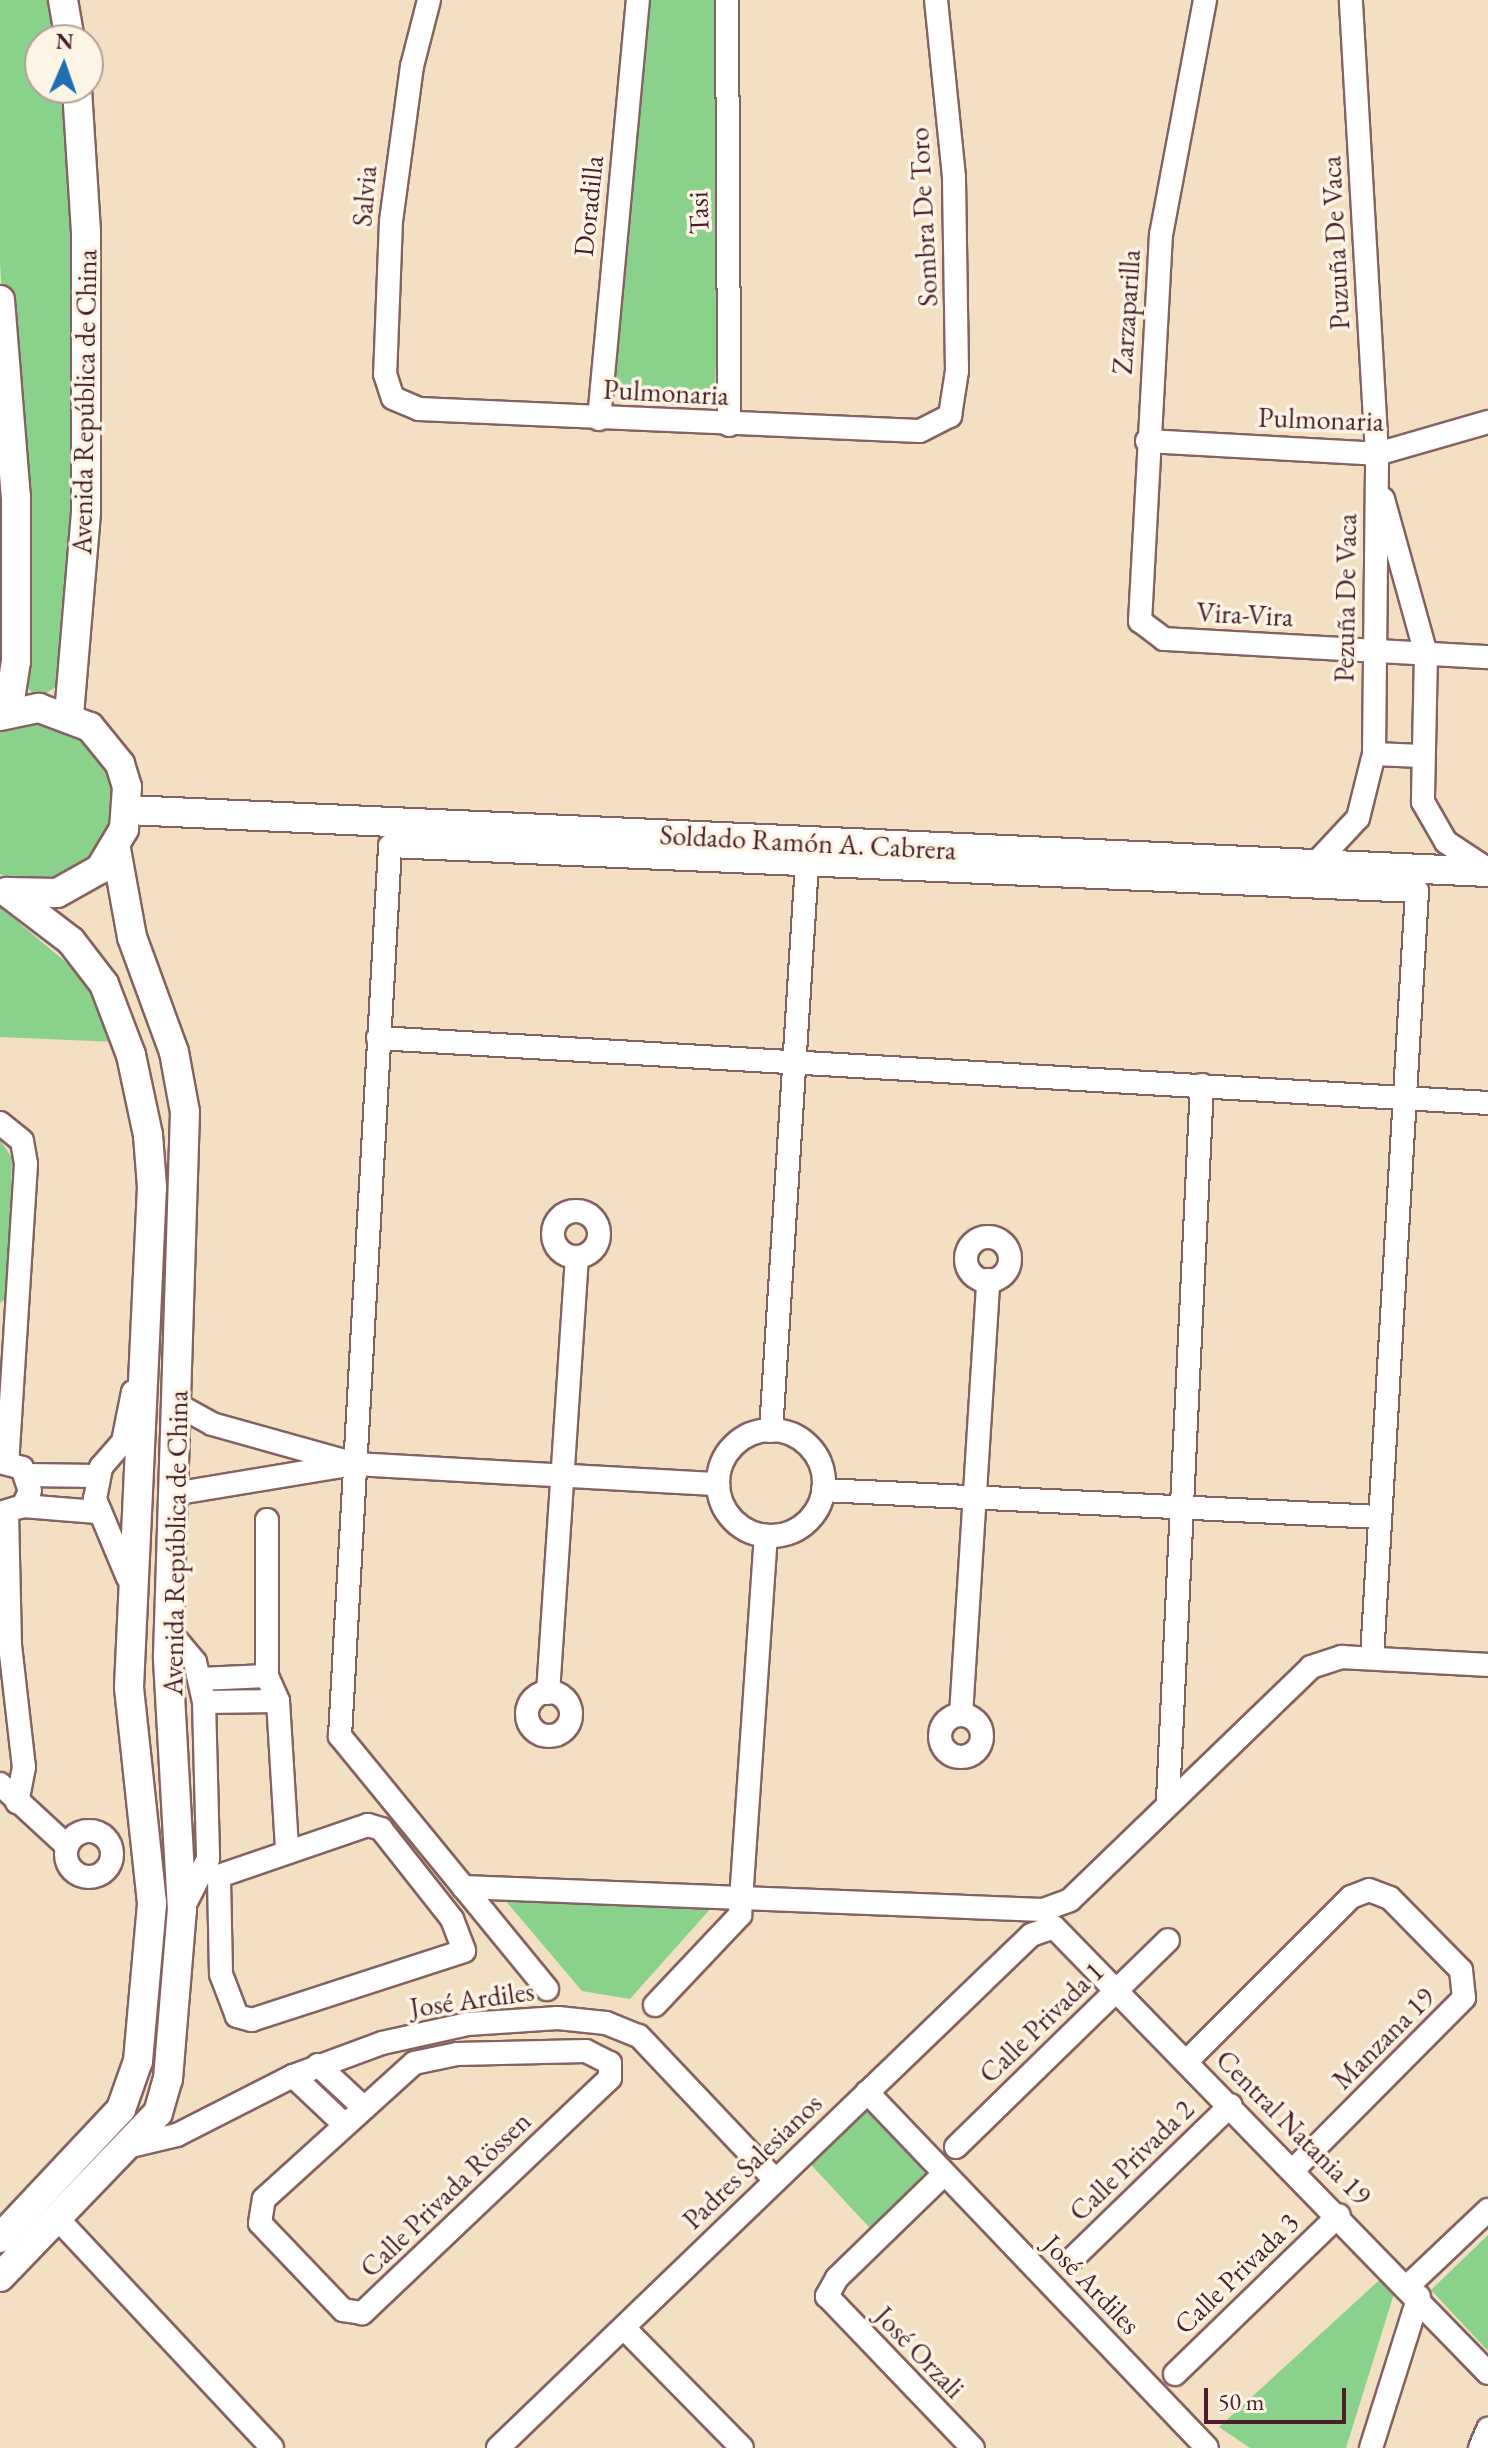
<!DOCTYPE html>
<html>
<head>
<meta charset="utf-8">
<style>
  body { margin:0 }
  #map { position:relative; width:1488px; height:2448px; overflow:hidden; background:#f3dfc1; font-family:"EB Garamond",serif }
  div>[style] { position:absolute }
  .green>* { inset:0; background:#8ad18c; transform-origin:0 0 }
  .roads { filter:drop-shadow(2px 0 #856260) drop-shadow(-2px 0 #856260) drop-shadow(0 2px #856260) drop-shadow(0 -2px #856260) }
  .minor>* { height:22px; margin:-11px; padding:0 11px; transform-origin:11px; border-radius:11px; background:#fff }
  .minor>.ring { margin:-11px; padding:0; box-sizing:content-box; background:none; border:22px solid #fff; border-radius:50% }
  .major>* { height:28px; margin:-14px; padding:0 14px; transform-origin:14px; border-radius:14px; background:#fff }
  span { translate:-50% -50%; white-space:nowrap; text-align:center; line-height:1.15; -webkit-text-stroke:7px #fcf5e5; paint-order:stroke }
  .street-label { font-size:28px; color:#4a1f2b }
  .north { position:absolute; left:24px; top:24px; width:80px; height:80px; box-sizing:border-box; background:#fcf5e5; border:2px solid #b59f9b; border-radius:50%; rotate:2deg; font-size:22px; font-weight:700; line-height:32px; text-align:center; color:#4a1f2b }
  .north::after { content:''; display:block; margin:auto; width:28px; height:36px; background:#1f6fb2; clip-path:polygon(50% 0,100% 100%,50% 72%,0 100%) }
  .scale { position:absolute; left:1204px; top:2388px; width:142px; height:36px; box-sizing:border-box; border:4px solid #4a1f2b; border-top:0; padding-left:10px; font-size:24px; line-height:28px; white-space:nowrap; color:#4a1f2b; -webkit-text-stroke:6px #fcf5e5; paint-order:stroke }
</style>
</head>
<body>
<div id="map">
  <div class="green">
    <div style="clip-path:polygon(0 0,49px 0,56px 40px,40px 40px,40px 88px,63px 88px,74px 173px,78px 404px,71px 517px,56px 687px,38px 698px,23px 684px,0 262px)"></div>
    <div style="clip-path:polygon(648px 0,715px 0,719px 291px,715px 389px,704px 407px,626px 402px,614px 392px)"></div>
    <div style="clip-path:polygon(45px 716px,116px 760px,113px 845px,59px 882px,15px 880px,0 874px,0 727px)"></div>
    <div style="clip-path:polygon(0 907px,80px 974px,116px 1042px,0 1037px)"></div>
    <div style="clip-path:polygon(0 1140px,12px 1158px,8px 1297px,0 1303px)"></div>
    <div style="clip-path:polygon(505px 1900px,712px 1907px,630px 1999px,582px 1991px)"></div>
    <div style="left:866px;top:2105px;width:95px;height:81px;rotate:47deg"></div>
    <div style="clip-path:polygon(1488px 2235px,1488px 2351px,1431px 2290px)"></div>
    <div style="clip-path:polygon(1386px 2274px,1397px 2284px,1346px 2448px,1250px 2448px,1219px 2427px)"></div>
  </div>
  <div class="roads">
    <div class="minor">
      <div style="left:429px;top:0;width:68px;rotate:104.4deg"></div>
      <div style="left:412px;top:66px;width:156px;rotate:97.7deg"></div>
      <div style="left:391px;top:221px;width:153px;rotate:92.2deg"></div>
      <div style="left:385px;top:374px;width:25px;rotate:72deg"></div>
      <div style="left:393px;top:398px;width:28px;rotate:23deg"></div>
      <div style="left:419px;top:409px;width:501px;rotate:2.51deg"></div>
      <div style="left:920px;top:431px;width:34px;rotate:-27deg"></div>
      <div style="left:950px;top:416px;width:46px;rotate:-81.2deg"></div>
      <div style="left:957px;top:371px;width:194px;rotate:-90.9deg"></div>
      <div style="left:954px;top:177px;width:178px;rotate:-95.8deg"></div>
      <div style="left:727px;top:0;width:425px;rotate:89.7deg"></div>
      <div style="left:1205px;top:0;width:238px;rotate:100.6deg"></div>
      <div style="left:1161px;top:234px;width:388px;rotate:93.1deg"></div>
      <div style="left:1140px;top:621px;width:30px;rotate:37deg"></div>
      <div style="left:1164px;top:639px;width:324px;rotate:3.2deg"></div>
      <div style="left:599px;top:419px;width:421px;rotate:-84.7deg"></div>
      <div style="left:1147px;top:441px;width:230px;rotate:3.2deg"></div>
      <div style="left:1377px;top:454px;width:116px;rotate:-16.1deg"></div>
      <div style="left:1383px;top:499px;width:161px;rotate:74.5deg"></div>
      <div style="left:1426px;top:654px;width:148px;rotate:91.2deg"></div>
      <div style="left:1423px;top:802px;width:46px;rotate:60.1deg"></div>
      <div style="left:1446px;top:842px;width:49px;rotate:33.4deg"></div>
      <div style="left:1374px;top:754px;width:48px;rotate:2.4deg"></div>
      <div style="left:1314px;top:865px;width:64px;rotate:-46.9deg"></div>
      <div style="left:1358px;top:818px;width:66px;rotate:-76deg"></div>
      <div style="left:1374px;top:754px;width:300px;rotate:-89.4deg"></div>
      <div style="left:1377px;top:454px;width:455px;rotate:-93.3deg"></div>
      <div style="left:378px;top:1038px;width:1112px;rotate:3.35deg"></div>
      <div style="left:0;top:1123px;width:28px;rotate:39deg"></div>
      <div style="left:22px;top:1141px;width:23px;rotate:80deg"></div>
      <div style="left:26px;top:1164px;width:299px;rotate:93.6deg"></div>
      <div class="ring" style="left:553px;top:1211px;width:24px;height:24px"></div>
      <div class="ring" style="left:966px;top:1237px;width:22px;height:22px"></div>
      <div style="left:178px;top:1405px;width:39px;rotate:29deg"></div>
      <div style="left:212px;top:1424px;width:148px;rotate:15.6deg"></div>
      <div class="ring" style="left:718px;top:1430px;width:84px;height:84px"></div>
      <div style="left:771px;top:1431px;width:568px;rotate:-86.37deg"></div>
      <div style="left:0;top:1462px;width:23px;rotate:15deg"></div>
      <div style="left:22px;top:1468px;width:24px;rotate:71deg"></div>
      <div style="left:30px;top:1491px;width:17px;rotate:115deg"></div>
      <div style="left:23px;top:1506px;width:24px;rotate:163deg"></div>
      <div style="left:27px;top:1475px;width:71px;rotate:0.8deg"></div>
      <div style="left:823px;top:1490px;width:558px;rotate:2.78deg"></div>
      <div style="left:173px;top:1494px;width:184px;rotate:-9.4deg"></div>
      <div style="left:355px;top:1464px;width:364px;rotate:3.2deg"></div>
      <div style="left:23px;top:1506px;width:74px;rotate:4.6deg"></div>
      <div style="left:7px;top:1513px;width:132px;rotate:88.7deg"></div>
      <div style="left:10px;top:1645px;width:123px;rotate:83.5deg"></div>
      <div style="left:24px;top:1767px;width:36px;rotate:101deg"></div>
      <div style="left:267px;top:1520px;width:156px;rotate:90deg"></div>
      <div style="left:267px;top:1676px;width:27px;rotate:66deg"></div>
      <div style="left:278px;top:1701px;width:149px;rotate:86.5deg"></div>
      <div style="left:128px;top:1578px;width:86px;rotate:-112.7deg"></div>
      <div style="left:95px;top:1499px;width:33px;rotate:-79deg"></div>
      <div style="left:101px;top:1467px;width:33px;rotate:-49deg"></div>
      <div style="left:123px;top:1442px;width:51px;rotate:-78.7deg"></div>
      <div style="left:169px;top:1631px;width:40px;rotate:50deg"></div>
      <div style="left:195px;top:1662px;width:41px;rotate:77.3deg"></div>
      <div style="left:204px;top:1702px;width:157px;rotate:88.5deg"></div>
      <div style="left:208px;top:1859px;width:57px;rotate:117deg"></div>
      <div style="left:200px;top:1679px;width:67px;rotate:-2.6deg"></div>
      <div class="ring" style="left:527px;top:1692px;width:22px;height:22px"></div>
      <div style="left:548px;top:1693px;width:437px;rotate:-86.2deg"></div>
      <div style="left:204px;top:1702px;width:74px;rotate:-0.8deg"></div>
      <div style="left:961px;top:1715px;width:436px;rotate:-86.4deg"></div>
      <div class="ring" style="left:940px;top:1715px;width:20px;height:20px"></div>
      <div style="left:0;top:1784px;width:91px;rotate:42.8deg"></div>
      <div style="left:1168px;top:1800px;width:716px;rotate:-87.28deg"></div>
      <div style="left:368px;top:1825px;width:14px;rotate:17deg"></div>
      <div style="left:381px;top:1829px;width:115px;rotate:51.7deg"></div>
      <div style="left:452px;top:1919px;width:34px;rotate:69deg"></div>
      <div style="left:464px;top:1951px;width:223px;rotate:162deg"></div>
      <div style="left:252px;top:2020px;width:16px;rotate:-165deg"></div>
      <div style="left:237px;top:2016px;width:45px;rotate:-110.9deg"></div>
      <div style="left:221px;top:1974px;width:98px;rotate:-91.2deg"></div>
      <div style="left:219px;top:1876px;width:157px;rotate:-18.9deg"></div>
      <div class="ring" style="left:66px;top:1831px;width:24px;height:24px"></div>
      <div style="left:463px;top:1887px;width:580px;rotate:2.27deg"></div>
      <div style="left:1043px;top:1910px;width:29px;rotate:-20deg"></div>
      <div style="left:1070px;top:1900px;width:335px;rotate:-44deg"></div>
      <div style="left:1311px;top:1667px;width:33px;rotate:-18deg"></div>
      <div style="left:1342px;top:1657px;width:146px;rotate:3.1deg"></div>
      <div style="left:547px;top:1989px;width:327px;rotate:-129.3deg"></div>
      <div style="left:340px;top:1736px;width:891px;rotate:-86.78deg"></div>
      <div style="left:390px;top:846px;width:1028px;rotate:2.51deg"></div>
      <div style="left:1417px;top:891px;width:768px;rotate:93.36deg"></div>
      <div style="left:655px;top:2005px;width:124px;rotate:-46.6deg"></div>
      <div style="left:740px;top:1915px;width:380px;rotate:-86.1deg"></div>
      <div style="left:586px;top:2051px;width:27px;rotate:27deg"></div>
      <div style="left:610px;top:2063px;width:15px;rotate:90deg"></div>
      <div style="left:610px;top:2078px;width:342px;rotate:136.5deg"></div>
      <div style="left:362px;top:2313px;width:19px;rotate:-171deg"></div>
      <div style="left:343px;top:2310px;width:120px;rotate:-133.7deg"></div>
      <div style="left:260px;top:2223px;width:24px;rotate:-81deg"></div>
      <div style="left:264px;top:2199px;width:202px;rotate:-42.2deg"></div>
      <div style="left:414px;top:2063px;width:44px;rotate:-11.8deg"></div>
      <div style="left:457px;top:2054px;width:129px;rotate:-1.3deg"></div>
      <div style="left:1186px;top:2062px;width:233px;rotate:-45deg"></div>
      <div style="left:1351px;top:1897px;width:19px;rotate:-21deg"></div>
      <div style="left:1369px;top:1890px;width:22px;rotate:21deg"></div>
      <div style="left:1390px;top:1898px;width:101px;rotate:45.4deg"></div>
      <div style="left:1461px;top:1970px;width:28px;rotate:84deg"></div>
      <div style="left:1464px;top:1998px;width:241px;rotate:134.8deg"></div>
      <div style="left:318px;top:2065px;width:62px;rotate:43deg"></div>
      <div style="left:293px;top:2076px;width:71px;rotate:43.3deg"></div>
      <div style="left:867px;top:2092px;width:492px;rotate:46.3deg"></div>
      <div style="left:135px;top:2145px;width:43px;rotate:-13.4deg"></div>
      <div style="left:177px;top:2135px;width:130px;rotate:-27deg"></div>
      <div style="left:293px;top:2076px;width:95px;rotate:-20.3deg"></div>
      <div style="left:382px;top:2043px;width:88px;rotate:-12.5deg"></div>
      <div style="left:468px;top:2024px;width:90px;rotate:-3.8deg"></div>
      <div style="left:558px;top:2018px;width:48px;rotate:5.9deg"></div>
      <div style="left:606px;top:2023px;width:35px;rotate:22deg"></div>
      <div style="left:639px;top:2036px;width:197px;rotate:46.6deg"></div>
      <div style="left:956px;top:2147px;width:296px;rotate:-44.3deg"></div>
      <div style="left:944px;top:2174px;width:149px;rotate:135.8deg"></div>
      <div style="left:837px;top:2278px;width:21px;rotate:119deg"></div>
      <div style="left:827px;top:2296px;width:211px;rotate:46.2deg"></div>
      <div style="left:58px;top:2219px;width:313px;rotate:46.9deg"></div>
      <div style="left:1072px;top:2259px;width:221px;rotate:-44.1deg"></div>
      <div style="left:1409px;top:2285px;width:109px;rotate:-43.5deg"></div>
      <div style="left:624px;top:2328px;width:168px;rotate:45.5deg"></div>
      <div style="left:1175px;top:2374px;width:228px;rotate:-44.1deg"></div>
      <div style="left:498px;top:2448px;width:740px;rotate:-43.9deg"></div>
      <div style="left:1031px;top:1935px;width:24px;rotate:-19deg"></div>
      <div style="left:1054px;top:1927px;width:622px;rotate:45.78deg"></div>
      <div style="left:1371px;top:2448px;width:159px;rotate:-72.5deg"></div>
      <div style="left:1480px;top:2448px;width:21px;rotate:-67deg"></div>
    </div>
    <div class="major">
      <div style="left:63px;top:0;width:41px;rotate:80.1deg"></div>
      <div style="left:0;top:300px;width:198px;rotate:85.4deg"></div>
      <div style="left:16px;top:497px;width:164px;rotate:90deg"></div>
      <div style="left:16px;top:661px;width:52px;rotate:98.9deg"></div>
      <div style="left:69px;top:715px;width:204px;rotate:-85.2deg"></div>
      <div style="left:86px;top:512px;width:280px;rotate:-90deg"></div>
      <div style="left:86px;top:232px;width:144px;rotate:-93.6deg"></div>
      <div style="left:0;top:716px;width:40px;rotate:-12deg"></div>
      <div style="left:39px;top:708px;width:54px;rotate:20.4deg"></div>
      <div style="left:90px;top:727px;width:48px;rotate:51deg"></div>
      <div style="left:120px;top:764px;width:24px;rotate:73deg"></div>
      <div style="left:127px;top:787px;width:42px;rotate:94.1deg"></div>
      <div style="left:124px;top:829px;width:47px;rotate:121deg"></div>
      <div style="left:100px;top:869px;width:49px;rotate:150.8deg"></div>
      <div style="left:57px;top:893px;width:48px;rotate:-178.8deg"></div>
      <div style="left:128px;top:810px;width:1361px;rotate:2.61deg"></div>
      <div style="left:0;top:2238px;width:177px;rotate:-46.8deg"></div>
      <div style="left:121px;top:2109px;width:51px;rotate:-70.5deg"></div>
      <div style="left:138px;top:2061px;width:159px;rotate:-84.9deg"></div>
      <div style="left:152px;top:1903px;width:217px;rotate:-96.1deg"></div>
      <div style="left:129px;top:1687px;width:501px;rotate:-87.37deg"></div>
      <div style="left:152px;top:1187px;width:52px;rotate:-94.4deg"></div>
      <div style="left:148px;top:1135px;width:82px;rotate:-102deg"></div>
      <div style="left:131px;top:1055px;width:76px;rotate:-110.8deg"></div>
      <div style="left:104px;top:984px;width:54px;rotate:-127.5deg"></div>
      <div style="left:71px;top:941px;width:81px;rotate:-142.6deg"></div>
      <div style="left:0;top:2277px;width:228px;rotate:-46.1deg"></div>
      <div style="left:158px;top:2113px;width:35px;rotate:-74deg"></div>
      <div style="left:168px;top:2079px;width:170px;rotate:-85.3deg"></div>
      <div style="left:182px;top:1910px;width:254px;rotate:-93.2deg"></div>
      <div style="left:168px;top:1656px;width:544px;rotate:-88.21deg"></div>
      <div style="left:185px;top:1112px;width:61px;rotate:-100.4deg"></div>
      <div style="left:174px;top:1052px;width:122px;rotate:-110.1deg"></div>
      <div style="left:132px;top:937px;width:89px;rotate:-100.3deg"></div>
    </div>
  </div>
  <div class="street-label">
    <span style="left:364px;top:196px;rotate:-85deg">Salvia</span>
    <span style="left:588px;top:206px;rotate:-84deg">Doradilla</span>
    <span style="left:698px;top:213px;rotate:-92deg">Tasi</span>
    <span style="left:923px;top:217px;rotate:-93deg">Sombra De Toro</span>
    <span style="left:1335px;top:243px;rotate:-93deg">Puzuña De Vaca</span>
    <span style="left:1126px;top:312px;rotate:-86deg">Zarzaparilla</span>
    <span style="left:666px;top:392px;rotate:3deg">Pulmonaria</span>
    <span style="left:84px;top:402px;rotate:-89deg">Avenida República de China</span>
    <span style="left:1321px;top:419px;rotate:2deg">Pulmonaria</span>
    <span style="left:1345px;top:598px;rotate:-89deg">Pezuña De Vaca</span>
    <span style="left:1245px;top:614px;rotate:3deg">Vira-Vira</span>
    <span style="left:808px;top:842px;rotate:3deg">Soldado Ramón A. Cabrera</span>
    <span style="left:175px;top:1543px;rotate:-89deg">Avenida República de China</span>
    <span style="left:472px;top:1999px;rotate:-8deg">José Ardiles</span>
    <span style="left:1041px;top:2022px;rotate:-44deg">Calle Privada 1</span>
    <span style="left:1383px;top:2038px;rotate:-45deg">Manzana 19</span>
    <span style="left:1294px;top:2127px;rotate:45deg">Central Natania 19</span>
    <span style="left:1131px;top:2160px;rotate:-44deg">Calle Privada 2</span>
    <span style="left:752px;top:2161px;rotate:-44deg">Padres Salesianos</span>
    <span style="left:445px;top:2194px;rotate:-44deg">Calle Privada Rössen</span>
    <span style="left:1236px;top:2273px;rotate:-44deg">Calle Privada 3</span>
    <span style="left:1092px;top:2284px;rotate:46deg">José Ardiles</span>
    <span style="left:920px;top:2352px;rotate:46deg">José Orzali</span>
  </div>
  <div class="north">N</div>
  <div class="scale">50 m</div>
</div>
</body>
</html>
